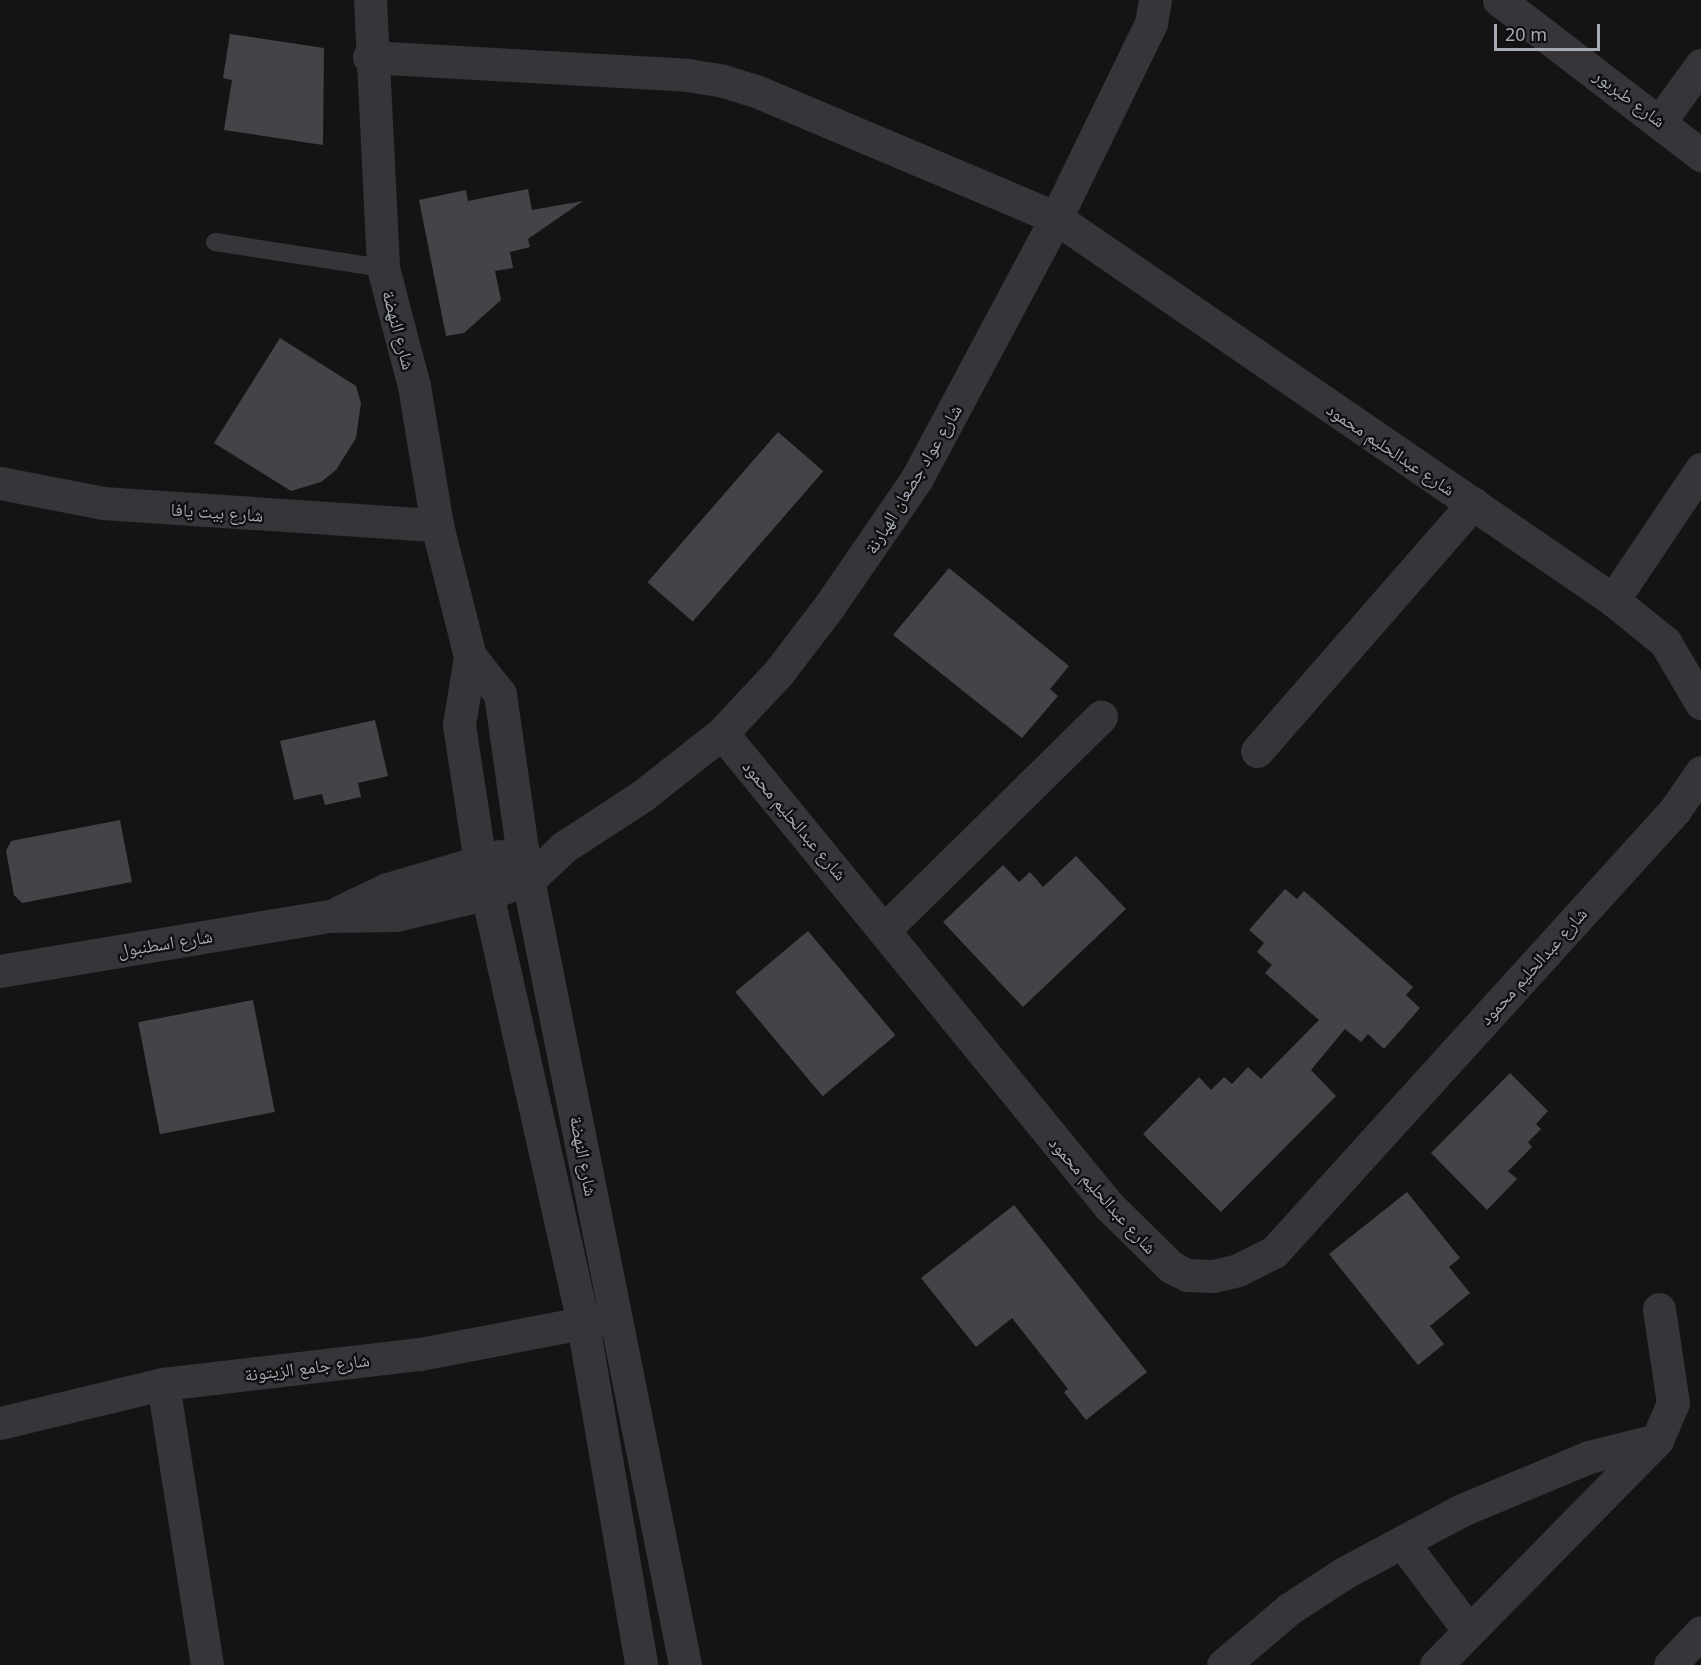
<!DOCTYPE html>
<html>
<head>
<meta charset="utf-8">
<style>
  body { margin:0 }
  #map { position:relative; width:1701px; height:1665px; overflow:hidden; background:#141415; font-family:"Noto Sans","Noto Naskh Arabic",sans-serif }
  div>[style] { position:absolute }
  .building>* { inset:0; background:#434448; transform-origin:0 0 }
  .service>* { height:18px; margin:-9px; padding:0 9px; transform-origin:9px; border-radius:9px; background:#35353a }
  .minor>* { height:33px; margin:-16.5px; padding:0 16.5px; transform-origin:16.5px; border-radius:16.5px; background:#35353a }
  .tertiary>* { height:33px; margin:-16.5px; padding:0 16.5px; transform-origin:16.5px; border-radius:16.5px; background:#35353a }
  span { translate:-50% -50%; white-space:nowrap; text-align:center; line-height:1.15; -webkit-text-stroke:4.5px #0f0f10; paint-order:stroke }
  .street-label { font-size:18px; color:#a6aab5 }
  .scale { position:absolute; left:1494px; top:24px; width:106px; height:27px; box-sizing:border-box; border:3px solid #a6aab5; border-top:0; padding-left:8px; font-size:18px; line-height:21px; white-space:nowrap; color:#a6aab5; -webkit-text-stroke:4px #0f0f10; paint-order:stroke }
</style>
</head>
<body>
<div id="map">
  <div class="building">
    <div style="clip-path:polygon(230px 34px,324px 48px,323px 145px,224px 130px,232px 80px,223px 78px)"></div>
    <div style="clip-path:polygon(528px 189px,532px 210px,583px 201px,528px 239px,530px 247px,510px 252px,513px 268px,495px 271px,501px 300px,464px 333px,446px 336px,419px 200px,466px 190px,468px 201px)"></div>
    <div style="clip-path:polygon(280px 338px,356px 386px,361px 403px,356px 438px,336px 470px,321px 482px,291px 491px,214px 443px)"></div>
    <div style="left:778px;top:432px;width:60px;height:199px;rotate:41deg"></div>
    <div style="clip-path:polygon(949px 568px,1069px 666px,1050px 689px,1058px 696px,1022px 738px,893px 635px)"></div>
    <div style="clip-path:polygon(375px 720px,388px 776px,358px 783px,361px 797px,325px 805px,322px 794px,294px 800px,280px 741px)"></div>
    <div style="clip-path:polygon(120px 820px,132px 882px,22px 903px,14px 895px,6px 851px,11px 841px)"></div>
    <div style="clip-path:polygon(1076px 856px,1126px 909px,1023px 1007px,943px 922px,1003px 865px,1019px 882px,1030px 872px,1043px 887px)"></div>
    <div style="clip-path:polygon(1285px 889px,1297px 899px,1304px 891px,1413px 987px,1406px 995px,1420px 1008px,1384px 1049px,1368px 1034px,1361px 1042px,1345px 1029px,1311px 1070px,1336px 1096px,1221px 1212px,1143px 1134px,1199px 1077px,1211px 1090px,1224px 1077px,1232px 1084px,1248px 1067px,1261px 1079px,1319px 1020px,1265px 973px,1272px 965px,1257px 952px,1264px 943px,1249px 930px)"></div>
    <div style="left:808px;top:931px;width:136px;height:95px;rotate:50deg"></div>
    <div style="left:253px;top:1000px;width:114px;height:117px;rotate:79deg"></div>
    <div style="clip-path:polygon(1510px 1073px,1548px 1111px,1536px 1124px,1541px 1129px,1528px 1142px,1532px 1147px,1508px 1171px,1517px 1179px,1487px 1210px,1431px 1153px)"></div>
    <div style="clip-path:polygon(1407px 1192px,1460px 1258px,1449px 1267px,1470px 1293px,1430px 1326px,1444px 1344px,1418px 1365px,1329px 1254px)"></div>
    <div style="clip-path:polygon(1014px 1205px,1147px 1372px,1086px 1420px,1064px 1392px,1068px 1389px,1012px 1318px,976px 1347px,921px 1278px)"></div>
  </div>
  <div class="service">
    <div style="left:215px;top:242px;width:170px;rotate:8.8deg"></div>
  </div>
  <div class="minor">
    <div style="left:369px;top:57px;width:319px;rotate:3.2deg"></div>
    <div style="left:687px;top:75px;width:36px;rotate:9deg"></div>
    <div style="left:723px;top:81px;width:34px;rotate:17deg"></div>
    <div style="left:756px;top:91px;width:326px;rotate:22.9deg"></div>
    <div style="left:1056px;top:218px;width:675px;rotate:34.44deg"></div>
    <div style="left:1613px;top:600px;width:67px;rotate:38.9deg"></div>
    <div style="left:1665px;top:642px;width:71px;rotate:59.5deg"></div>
    <div style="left:1661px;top:120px;width:68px;rotate:-54deg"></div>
    <div style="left:0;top:483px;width:105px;rotate:11deg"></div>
    <div style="left:103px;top:503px;width:335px;rotate:3.8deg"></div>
    <div style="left:1613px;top:600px;width:158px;rotate:-56.1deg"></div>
    <div style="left:722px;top:733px;width:611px;rotate:50.71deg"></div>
    <div style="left:1109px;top:1206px;width:87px;rotate:44.5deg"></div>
    <div style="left:1171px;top:1267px;width:18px;rotate:27deg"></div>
    <div style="left:1187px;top:1275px;width:26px;rotate:2deg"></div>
    <div style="left:1213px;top:1276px;width:26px;rotate:-13deg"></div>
    <div style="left:1238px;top:1270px;width:40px;rotate:-26.6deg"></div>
    <div style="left:1274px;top:1252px;width:597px;rotate:-47.78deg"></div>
    <div style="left:1675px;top:810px;width:46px;rotate:-55.6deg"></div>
    <div style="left:1257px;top:751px;width:329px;rotate:-48.9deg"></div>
    <div style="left:885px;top:929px;width:303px;rotate:-44.5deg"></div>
    <div style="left:163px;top:1384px;width:284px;rotate:81.1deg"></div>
    <div style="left:0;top:1423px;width:168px;rotate:-13.5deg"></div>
    <div style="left:163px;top:1384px;width:259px;rotate:-6.7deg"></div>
    <div style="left:420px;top:1354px;width:192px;rotate:-10.8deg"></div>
    <div style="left:1402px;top:1542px;width:111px;rotate:53deg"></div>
    <div style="left:1223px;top:1665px;width:87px;rotate:-40.3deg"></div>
    <div style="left:1289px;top:1609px;width:66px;rotate:-33.2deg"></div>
    <div style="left:1344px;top:1573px;width:134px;rotate:-28.1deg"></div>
    <div style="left:1462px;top:1510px;width:138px;rotate:-22.7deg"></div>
    <div style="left:1589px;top:1457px;width:70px;rotate:-14deg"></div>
    <div style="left:1436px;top:1665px;width:315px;rotate:-45.5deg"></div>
    <div style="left:1657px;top:1440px;width:40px;rotate:-66.6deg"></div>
    <div style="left:1673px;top:1403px;width:95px;rotate:-98.5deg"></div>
    <div style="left:1670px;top:1665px;width:45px;rotate:-46.8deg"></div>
  </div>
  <div class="tertiary">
    <div style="left:370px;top:0;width:268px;rotate:87.2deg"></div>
    <div style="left:383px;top:268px;width:122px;rotate:75.3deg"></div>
    <div style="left:414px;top:386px;width:141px;rotate:80.6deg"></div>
    <div style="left:437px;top:525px;width:135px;rotate:75.9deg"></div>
    <div style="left:470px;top:656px;width:70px;rotate:99.1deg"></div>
    <div style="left:459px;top:725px;width:139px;rotate:81.3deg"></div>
    <div style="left:480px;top:862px;width:473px;rotate:77.4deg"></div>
    <div style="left:583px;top:1324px;width:346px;rotate:80.3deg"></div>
    <div style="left:1499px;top:0;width:255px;rotate:37.5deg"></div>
    <div style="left:470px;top:656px;width:48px;rotate:51.7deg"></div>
    <div style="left:500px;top:694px;width:157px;rotate:81.9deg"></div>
    <div style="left:522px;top:849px;width:832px;rotate:78.7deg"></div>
    <div style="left:339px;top:912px;width:53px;rotate:-25.6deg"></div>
    <div style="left:387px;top:889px;width:118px;rotate:-16.3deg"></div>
    <div style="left:0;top:971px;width:335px;rotate:-9.5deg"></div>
    <div style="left:330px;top:916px;width:66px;rotate:-0.9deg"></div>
    <div style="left:396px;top:915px;width:96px;rotate:-13.3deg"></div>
    <div style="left:489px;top:893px;width:43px;rotate:-18.9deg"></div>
    <div style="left:530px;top:879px;width:47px;rotate:-43.3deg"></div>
    <div style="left:564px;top:847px;width:93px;rotate:-33.2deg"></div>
    <div style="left:642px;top:796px;width:102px;rotate:-38.2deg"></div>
    <div style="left:722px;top:733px;width:83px;rotate:-46.9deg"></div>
    <div style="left:779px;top:672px;width:84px;rotate:-52.7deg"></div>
    <div style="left:830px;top:605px;width:152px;rotate:-55.5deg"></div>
    <div style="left:916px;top:480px;width:297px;rotate:-61.9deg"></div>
    <div style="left:1056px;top:218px;width:217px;rotate:-64deg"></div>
    <div style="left:1151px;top:23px;width:23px;rotate:-80deg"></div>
  </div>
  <div class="street-label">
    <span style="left:1630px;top:98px;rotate:37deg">شارع طبربور</span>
    <span style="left:399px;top:330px;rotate:75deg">شارع النهضة</span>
    <span style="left:1391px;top:449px;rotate:34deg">شارع عبدالحليم محمود</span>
    <span style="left:913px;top:479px;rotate:-59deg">شارع عواد جضعان الهبارنة</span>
    <span style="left:217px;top:512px;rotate:4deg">شارع بيت يافا</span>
    <span style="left:795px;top:820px;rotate:50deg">شارع عبدالحليم محمود</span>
    <span style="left:165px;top:943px;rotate:-9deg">شارع اسطنبول</span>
    <span style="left:1533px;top:966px;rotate:-48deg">شارع عبدالحليم محمود</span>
    <span style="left:584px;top:1156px;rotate:79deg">شارع النهضة</span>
    <span style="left:1103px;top:1195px;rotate:48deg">شارع عبدالحليم محمود</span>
    <span style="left:307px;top:1367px;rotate:-7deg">شارع جامع الزيتونة</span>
  </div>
  <div class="scale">20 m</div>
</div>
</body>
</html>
